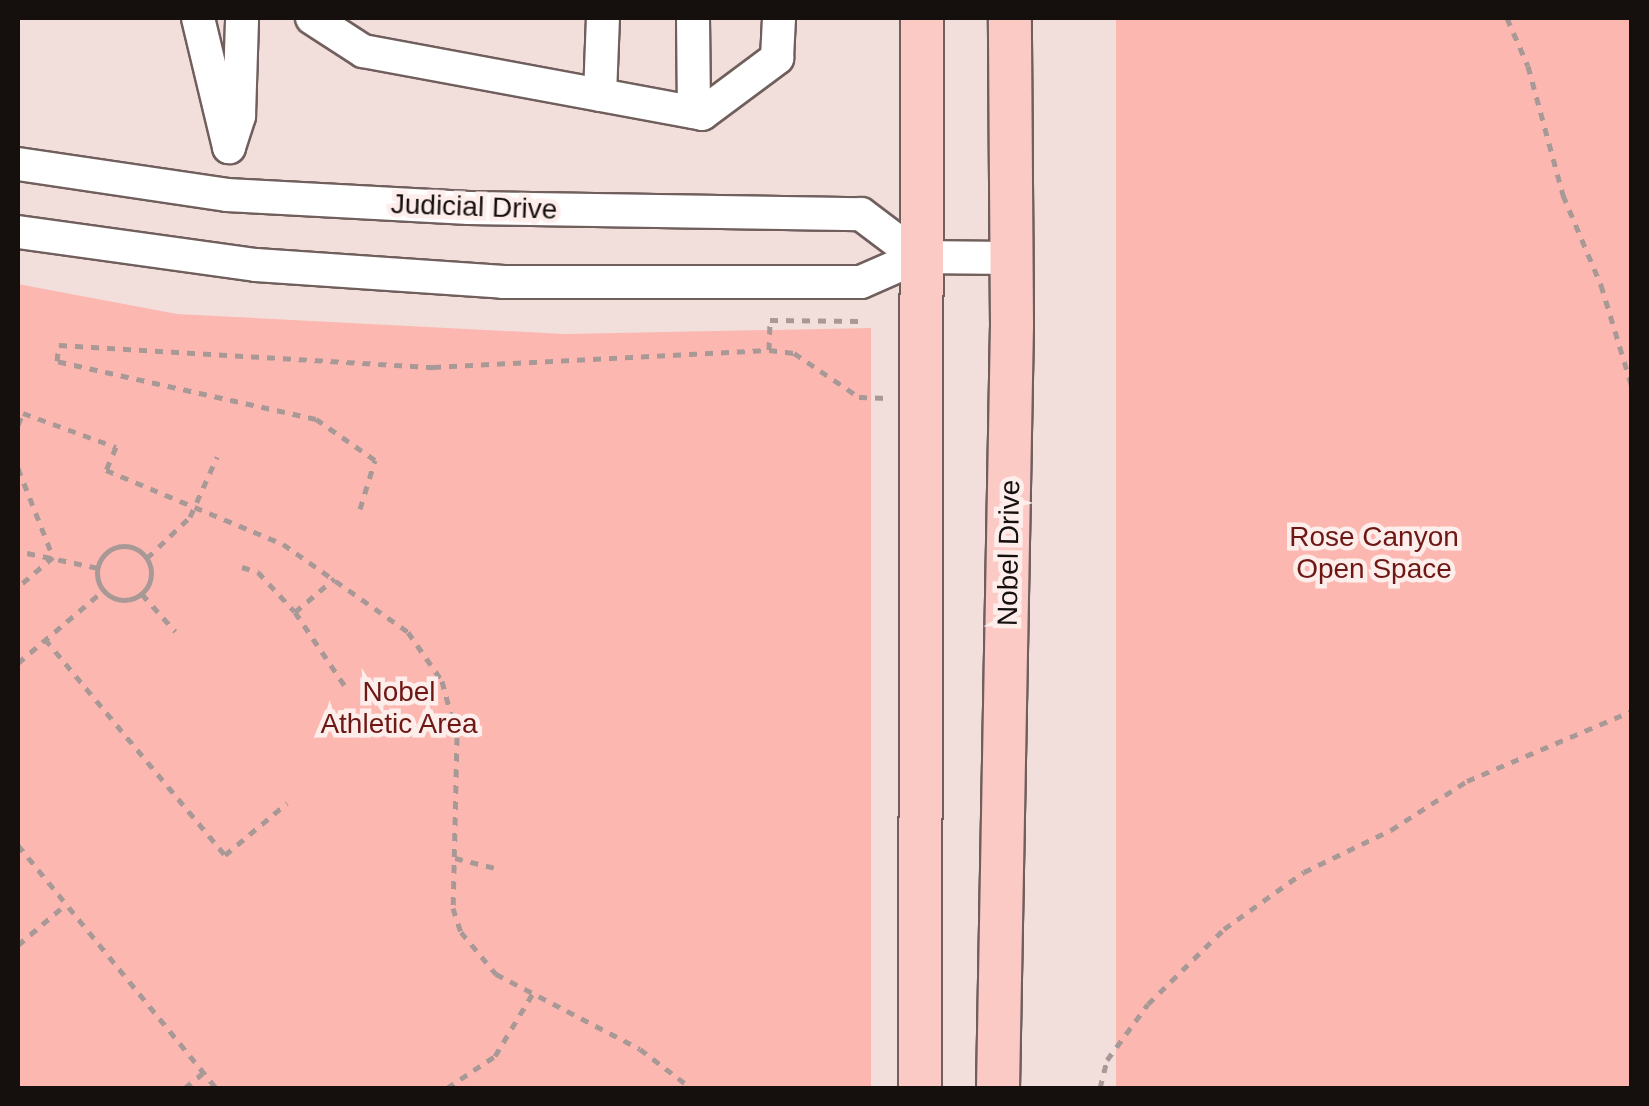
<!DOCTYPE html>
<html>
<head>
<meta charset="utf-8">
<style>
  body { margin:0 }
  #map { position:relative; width:1649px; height:1106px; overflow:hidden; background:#f2dfdc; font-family:Helvetica,sans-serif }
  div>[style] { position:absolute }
  .green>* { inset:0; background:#fcb8b0; transform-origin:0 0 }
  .path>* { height:5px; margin-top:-2.5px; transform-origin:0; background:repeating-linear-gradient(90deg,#a89997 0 8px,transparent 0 16px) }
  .path>.ring { margin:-2.5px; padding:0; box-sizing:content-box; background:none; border:5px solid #a89997; border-radius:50% }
  .roads { filter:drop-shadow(2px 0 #705f5d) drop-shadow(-2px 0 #705f5d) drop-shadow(0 2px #705f5d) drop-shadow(0 -2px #705f5d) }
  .minor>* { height:32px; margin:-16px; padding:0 16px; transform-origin:16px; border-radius:16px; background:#fff }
  .major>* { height:42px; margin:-21px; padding:0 21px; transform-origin:21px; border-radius:21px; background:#fbcac4 }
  span { translate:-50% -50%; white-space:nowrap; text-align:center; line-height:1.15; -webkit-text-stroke:9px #fdedeb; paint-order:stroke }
  .street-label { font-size:28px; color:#150f0e }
  .park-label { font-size:28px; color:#6e1815 }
  .frame { position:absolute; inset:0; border:20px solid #150f0e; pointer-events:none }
</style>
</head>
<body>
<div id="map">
  <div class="green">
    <div style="left:1116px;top:18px;width:515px;height:1070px"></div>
    <div style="clip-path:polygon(18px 284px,177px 314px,565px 334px,871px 328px,871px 1088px,18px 1088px)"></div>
  </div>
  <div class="path">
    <div style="left:1507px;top:18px;width:52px;rotate:66.4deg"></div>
    <div style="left:1528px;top:66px;width:134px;rotate:74.8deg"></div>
    <div style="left:1563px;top:195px;width:98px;rotate:67.1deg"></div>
    <div style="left:1601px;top:285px;width:107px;rotate:73.1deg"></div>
    <div style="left:769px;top:350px;width:30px;rotate:-88deg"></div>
    <div style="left:770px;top:320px;width:90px;rotate:0.6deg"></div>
    <div style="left:18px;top:425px;width:13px;rotate:-67deg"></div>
    <div style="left:23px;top:413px;width:99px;rotate:20.1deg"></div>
    <div style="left:116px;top:447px;width:25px;rotate:113deg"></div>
    <div style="left:106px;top:470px;width:192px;rotate:22.7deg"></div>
    <div style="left:283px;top:544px;width:153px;rotate:35.1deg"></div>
    <div style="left:408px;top:632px;width:60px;rotate:55.2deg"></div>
    <div style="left:442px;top:681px;width:58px;rotate:75deg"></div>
    <div style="left:457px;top:737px;width:171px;rotate:91.3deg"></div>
    <div style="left:453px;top:908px;width:25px;rotate:72deg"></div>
    <div style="left:461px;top:932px;width:55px;rotate:50.2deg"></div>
    <div style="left:496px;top:974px;width:162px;rotate:27.5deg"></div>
    <div style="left:640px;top:1049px;width:64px;rotate:37.4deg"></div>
    <div style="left:18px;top:468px;width:96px;rotate:68.5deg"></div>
    <div style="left:53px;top:557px;width:46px;rotate:139.4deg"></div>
    <div style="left:360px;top:509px;width:51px;rotate:-73deg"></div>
    <div style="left:375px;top:460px;width:72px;rotate:-145.2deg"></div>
    <div style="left:316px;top:419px;width:265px;rotate:-167.4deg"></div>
    <div style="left:57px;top:361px;width:16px;rotate:-83deg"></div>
    <div style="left:59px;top:345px;width:375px;rotate:3.4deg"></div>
    <div style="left:433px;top:367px;width:336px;rotate:-2.9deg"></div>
    <div style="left:769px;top:350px;width:25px;rotate:7deg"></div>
    <div style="left:794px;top:353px;width:78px;rotate:34.1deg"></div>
    <div style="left:859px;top:397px;width:29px;rotate:2deg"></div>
    <div class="ring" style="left:97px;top:546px;width:49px;height:49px"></div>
    <div style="left:27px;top:553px;width:73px;rotate:11.9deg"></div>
    <div style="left:147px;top:558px;width:59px;rotate:-43.6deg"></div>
    <div style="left:190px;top:517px;width:66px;rotate:-65.8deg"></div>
    <div style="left:242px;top:567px;width:17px;rotate:17deg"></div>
    <div style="left:258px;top:572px;width:54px;rotate:47.2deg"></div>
    <div style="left:295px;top:612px;width:52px;rotate:-40.4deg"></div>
    <div style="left:142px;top:594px;width:50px;rotate:48.3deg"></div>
    <div style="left:295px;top:612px;width:93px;rotate:56deg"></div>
    <div style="left:45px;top:639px;width:281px;rotate:50.2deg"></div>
    <div style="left:225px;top:855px;width:81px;rotate:-40deg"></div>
    <div style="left:18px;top:663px;width:111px;rotate:-40.3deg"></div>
    <div style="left:18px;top:845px;width:313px;rotate:50.8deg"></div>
    <div style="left:455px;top:858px;width:45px;rotate:14deg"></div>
    <div style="left:18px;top:945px;width:62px;rotate:-40.4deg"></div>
    <div style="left:185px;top:1088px;width:23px;rotate:-40deg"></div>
    <div style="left:447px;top:1088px;width:58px;rotate:-33.7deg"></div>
    <div style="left:495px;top:1056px;width:74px;rotate:-58.9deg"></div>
    <div style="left:1100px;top:1088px;width:29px;rotate:-76deg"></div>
    <div style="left:1107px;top:1060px;width:69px;rotate:-53.8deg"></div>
    <div style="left:1148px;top:1004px;width:107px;rotate:-44.6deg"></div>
    <div style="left:1224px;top:929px;width:98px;rotate:-35.5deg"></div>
    <div style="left:1304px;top:872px;width:97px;rotate:-25.8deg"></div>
    <div style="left:1391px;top:830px;width:90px;rotate:-32.8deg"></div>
    <div style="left:1467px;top:781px;width:179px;rotate:-23deg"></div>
  </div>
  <div class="roads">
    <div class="minor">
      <div style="left:198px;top:18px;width:133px;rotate:76.5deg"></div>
      <div style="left:229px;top:147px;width:33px;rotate:-72deg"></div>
      <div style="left:239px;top:116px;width:98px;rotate:-88.2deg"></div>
      <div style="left:312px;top:18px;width:61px;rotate:32.9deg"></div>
      <div style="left:363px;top:51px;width:345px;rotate:10.5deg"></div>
      <div style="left:702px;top:114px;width:94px;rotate:-36.7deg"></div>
      <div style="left:777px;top:58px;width:40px;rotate:-87.1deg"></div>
      <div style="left:693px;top:18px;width:94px;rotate:89.4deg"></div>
      <div style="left:600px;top:95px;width:77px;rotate:-87.8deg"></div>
      <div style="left:18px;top:164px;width:211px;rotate:8.4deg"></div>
      <div style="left:227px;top:195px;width:242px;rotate:3.1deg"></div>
      <div style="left:469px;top:208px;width:392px;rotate:0.9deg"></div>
      <div style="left:861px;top:214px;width:71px;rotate:37deg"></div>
      <div style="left:18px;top:232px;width:240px;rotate:7.9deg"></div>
      <div style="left:256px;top:265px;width:248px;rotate:3.9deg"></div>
      <div style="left:503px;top:282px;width:358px"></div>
      <div style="left:861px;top:282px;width:62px;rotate:-23.7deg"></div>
      <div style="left:918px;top:257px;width:93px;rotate:0.6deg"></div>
    </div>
    <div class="major">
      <div style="left:920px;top:1088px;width:1070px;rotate:-89.89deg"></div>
      <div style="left:998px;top:1088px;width:763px;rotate:-88.95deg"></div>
      <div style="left:1012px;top:325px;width:307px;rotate:-90.4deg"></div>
    </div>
  </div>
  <div class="street-label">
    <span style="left:474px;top:207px;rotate:2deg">Judicial Drive</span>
    <span style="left:1009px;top:553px;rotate:-89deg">Nobel Drive</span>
  </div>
  <div class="park-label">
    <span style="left:1374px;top:553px">Rose Canyon<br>Open Space</span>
    <span style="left:399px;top:708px">Nobel<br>Athletic Area</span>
  </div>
  <div class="frame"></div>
</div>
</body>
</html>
